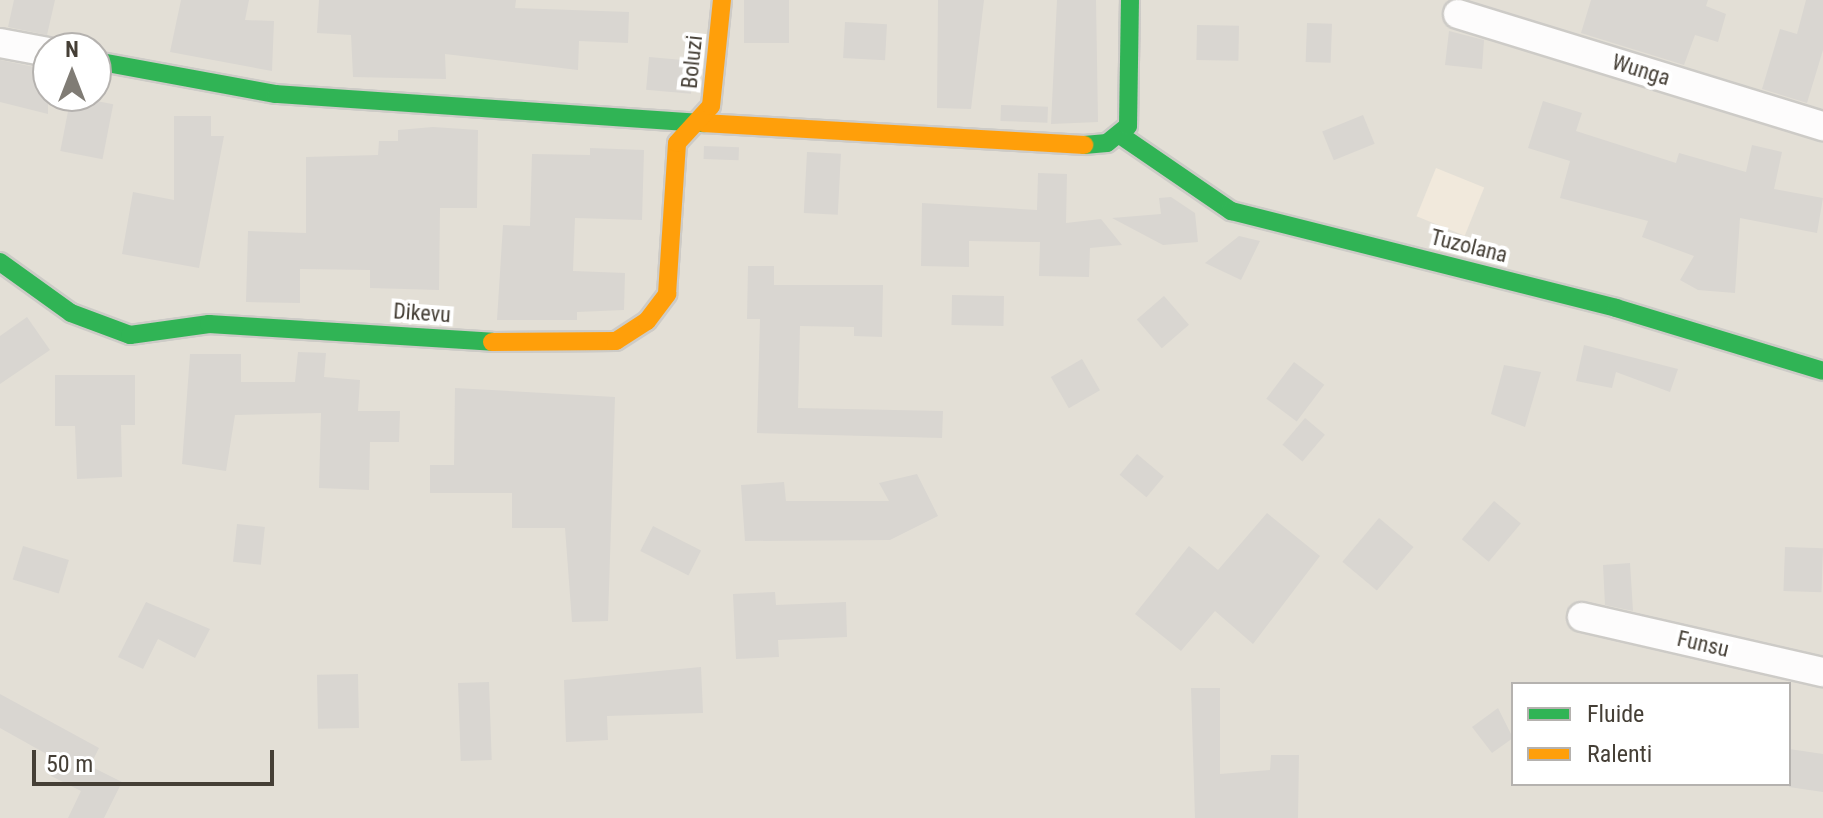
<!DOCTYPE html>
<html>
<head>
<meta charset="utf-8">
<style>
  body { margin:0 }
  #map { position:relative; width:1823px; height:818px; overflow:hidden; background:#efeee9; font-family:"Roboto Condensed",sans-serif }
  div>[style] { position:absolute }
  .residential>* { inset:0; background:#e3dfd6 }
  .commercial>* { inset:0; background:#f1e9dc; transform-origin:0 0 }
  .building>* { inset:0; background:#d9d6d1; transform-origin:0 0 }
  .roads { filter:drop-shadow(2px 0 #cdcbc7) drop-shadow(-2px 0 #cdcbc7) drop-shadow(0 2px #cdcbc7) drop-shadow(0 -2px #cdcbc7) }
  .street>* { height:28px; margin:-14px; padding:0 14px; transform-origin:14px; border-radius:14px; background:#fdfcfc }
  .fast>* { height:18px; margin:-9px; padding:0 9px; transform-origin:9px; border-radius:9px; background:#30b455 }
  .slow>* { height:18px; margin:-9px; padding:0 9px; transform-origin:9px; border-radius:9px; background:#ff9f0a }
  span { translate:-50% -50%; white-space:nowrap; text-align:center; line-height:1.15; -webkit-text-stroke:8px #fff; paint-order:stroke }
  .street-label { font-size:22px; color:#453f36 }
  .legend { position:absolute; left:1511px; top:682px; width:280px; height:104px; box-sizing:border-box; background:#fff; border:2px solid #b5b2af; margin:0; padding:10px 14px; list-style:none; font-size:24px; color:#453f36 }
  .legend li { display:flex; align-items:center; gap:16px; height:40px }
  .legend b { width:40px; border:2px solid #b5b2af }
  .north { position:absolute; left:32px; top:32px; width:80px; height:80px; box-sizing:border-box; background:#fff; border:2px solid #b5b2af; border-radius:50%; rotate:0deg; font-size:22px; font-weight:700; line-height:32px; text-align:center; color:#453f36 }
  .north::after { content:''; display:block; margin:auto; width:28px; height:36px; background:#807c75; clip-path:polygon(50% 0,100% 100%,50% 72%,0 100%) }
  .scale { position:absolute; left:32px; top:750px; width:242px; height:36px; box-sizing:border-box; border:4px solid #453f36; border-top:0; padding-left:10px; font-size:24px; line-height:28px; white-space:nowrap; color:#453f36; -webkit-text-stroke:6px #fff; paint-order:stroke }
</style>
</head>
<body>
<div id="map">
  <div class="residential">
    <div style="clip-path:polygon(evenodd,0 0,1823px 0,1823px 818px,0 818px,0 0,48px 48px,96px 48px,96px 96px,48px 96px,48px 48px,0 0,1513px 684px,1789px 684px,1789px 784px,1513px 784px,1513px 684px)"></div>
  </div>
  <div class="commercial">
    <div style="left:1436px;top:168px;width:52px;height:52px;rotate:22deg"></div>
  </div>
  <div class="building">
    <div style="clip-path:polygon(14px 0,55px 0,47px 35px,8px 27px)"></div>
    <div style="clip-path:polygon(181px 0,249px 0,245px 20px,274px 21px,272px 71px,170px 52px)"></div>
    <div style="clip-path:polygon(319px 0,516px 0,515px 8px,629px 12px,628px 43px,579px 41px,578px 70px,445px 54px,446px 79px,353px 77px,351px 35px,317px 33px)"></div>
    <div style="left:744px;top:0;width:45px;height:43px"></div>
    <div style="clip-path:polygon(938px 0,984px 0,971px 109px,937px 108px)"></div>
    <div style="clip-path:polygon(1057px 0,1096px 0,1098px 122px,1051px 124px)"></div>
    <div style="clip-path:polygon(1591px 0,1708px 0,1706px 6px,1726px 14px,1718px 42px,1695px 35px,1684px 65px,1581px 33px)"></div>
    <div style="clip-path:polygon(1806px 0,1823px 0,1823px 50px,1807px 103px,1762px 89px,1780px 29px,1797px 34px)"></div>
    <div style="left:845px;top:22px;width:42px;height:36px;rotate:3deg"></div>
    <div style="left:1307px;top:23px;width:25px;height:39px;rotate:2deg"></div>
    <div style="left:1197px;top:25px;width:42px;height:35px;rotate:1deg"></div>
    <div style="clip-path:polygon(1449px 31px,1484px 40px,1482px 69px,1445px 65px)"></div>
    <div style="left:649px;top:57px;width:45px;height:33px;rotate:5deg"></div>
    <div style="clip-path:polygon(0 60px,39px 68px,37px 78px,48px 81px,48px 114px,0 102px)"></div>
    <div style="left:71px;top:96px;width:43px;height:56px;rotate:11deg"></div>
    <div style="clip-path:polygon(1543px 101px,1582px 113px,1576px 131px,1676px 163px,1679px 153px,1746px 172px,1752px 145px,1782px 152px,1774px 189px,1823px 198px,1817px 233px,1740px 218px,1735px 293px,1698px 290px,1680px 280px,1694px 256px,1642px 237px,1648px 221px,1560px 198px,1570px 161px,1528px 148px)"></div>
    <div style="left:1001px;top:105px;width:47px;height:16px;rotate:2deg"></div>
    <div style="left:1363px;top:115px;width:31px;height:44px;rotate:68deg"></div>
    <div style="clip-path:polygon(174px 116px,211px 116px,211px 136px,224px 136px,199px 268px,122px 254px,133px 192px,174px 200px)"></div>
    <div style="clip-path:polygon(433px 127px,478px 130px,477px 208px,440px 208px,439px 290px,370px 288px,370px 270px,300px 269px,300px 303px,246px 302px,248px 231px,306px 233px,306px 157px,378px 155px,379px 141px,398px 141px,398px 130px)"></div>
    <div style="left:704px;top:146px;width:35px;height:13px;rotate:2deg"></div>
    <div style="clip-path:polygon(590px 148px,644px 150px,642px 220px,575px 218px,573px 271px,625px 273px,624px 310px,577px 312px,577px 320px,497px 320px,503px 225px,530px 226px,532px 154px,590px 155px)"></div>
    <div style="left:807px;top:152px;width:34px;height:61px;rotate:3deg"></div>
    <div style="clip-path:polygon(1038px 173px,1067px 174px,1066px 223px,1101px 219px,1122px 245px,1090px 248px,1089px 277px,1039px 276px,1040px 242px,969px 241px,969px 267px,921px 266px,922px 203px,1037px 210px)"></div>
    <div style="clip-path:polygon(1171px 197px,1195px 213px,1198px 242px,1163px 245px,1112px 218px,1161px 214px,1159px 198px)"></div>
    <div style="clip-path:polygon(1239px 236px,1260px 241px,1241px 280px,1205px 263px)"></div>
    <div style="clip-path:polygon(748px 266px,774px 266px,774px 285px,883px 285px,882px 337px,854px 336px,854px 327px,800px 326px,798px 408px,943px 411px,942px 438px,757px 433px,760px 319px,747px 319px)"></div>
    <div style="left:952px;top:295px;width:52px;height:30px;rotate:1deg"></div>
    <div style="left:1164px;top:296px;width:38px;height:36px;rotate:49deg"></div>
    <div style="clip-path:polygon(27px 317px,50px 350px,0 384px,0 336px)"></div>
    <div style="clip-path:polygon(1584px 345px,1678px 369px,1670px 392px,1616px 372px,1612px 388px,1576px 381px)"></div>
    <div style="clip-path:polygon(298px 352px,326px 353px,324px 377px,360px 380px,358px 411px,400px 411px,399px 442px,370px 442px,369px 490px,319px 488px,321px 413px,235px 415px,226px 471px,182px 464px,190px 354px,241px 354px,241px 382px,295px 382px)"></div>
    <div style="left:1082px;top:359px;width:36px;height:36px;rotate:60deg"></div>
    <div style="left:1294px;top:362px;width:38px;height:46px;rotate:37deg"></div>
    <div style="clip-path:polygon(1504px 365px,1541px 372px,1525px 427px,1491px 414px)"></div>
    <div style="clip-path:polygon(55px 375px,135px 375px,135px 425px,121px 425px,122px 477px,77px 479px,75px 426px,55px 426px)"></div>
    <div style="clip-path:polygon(455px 388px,615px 397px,608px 621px,572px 622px,565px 528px,512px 528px,512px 493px,430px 493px,430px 465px,454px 465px)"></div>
    <div style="left:1305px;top:418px;width:26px;height:35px;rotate:40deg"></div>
    <div style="left:1137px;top:454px;width:35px;height:27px;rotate:40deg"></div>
    <div style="clip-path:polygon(917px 474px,938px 516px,890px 540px,745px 541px,741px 485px,784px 482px,786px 501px,889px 501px,879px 483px)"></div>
    <div style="left:1494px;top:501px;width:35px;height:50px;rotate:40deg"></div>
    <div style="clip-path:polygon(1267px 513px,1320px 556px,1253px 644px,1215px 611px,1181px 651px,1135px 614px,1189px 546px,1218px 570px)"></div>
    <div style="left:1379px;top:518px;width:45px;height:57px;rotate:40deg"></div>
    <div style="left:237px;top:524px;width:28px;height:38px;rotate:6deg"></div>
    <div style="left:653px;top:526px;width:54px;height:28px;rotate:27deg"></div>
    <div style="left:23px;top:546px;width:48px;height:35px;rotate:17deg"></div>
    <div style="left:1785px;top:547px;width:38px;height:44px;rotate:2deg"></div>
    <div style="clip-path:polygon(1630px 563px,1633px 611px,1605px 605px,1603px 565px)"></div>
    <div style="clip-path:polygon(775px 592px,776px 605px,846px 602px,847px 637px,778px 640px,779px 657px,736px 659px,733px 594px)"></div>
    <div style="clip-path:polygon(146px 602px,210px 629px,195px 658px,158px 639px,143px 669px,118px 657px)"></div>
    <div style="clip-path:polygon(701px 667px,703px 713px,607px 716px,608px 740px,566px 742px,564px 680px)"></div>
    <div style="left:358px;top:674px;width:54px;height:41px;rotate:89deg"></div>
    <div style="left:489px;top:682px;width:78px;height:31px;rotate:88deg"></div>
    <div style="clip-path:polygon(1191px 688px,1220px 688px,1220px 774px,1270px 770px,1271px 755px,1299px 755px,1298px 818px,1195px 818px)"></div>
    <div style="clip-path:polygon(0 694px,99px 748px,90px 766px,122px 782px,104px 818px,68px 818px,81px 791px,51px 776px,59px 761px,0 728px)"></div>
    <div style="clip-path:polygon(1498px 708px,1513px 738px,1492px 753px,1472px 727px)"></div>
    <div style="clip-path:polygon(1789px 749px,1823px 754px,1823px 792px,1789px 787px)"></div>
  </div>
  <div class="roads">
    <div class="street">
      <div style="left:1458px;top:14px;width:382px;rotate:17.1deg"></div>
      <div style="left:0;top:43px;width:49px;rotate:10.6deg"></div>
      <div style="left:1582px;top:617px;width:247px;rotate:12.9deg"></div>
    </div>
    <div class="fast">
      <div style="left:96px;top:61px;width:183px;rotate:10.4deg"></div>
      <div style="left:276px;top:94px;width:428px;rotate:3.9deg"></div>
      <div style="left:1120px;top:135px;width:135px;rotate:34.4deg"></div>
      <div style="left:1231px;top:211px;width:397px;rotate:14.1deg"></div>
      <div style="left:1616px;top:308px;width:216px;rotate:16.9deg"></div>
      <div style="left:1084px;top:145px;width:23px;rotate:-5deg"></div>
      <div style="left:1107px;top:143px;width:27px;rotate:-39deg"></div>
      <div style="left:1128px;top:126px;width:126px;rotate:-89.1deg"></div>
      <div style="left:0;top:262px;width:87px;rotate:35.7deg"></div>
      <div style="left:71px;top:313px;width:63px;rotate:20.4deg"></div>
      <div style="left:130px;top:335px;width:80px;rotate:-7.9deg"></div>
      <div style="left:209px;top:324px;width:284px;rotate:3.6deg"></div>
    </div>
    <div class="slow">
      <div style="left:703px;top:123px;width:382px;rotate:3.3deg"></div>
      <div style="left:492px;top:342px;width:124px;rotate:-0.5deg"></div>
      <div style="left:616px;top:341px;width:37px;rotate:-33deg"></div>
      <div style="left:647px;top:321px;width:34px;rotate:-53deg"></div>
      <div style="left:667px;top:294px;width:151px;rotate:-86.2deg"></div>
      <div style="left:677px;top:143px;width:50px;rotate:-47.4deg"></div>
      <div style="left:711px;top:106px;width:107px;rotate:-84.1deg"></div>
    </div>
  </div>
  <div class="street-label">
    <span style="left:692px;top:62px;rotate:-84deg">Boluzi</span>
    <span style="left:1641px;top:70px;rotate:17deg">Wunga</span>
    <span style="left:1469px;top:246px;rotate:14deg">Tuzolana</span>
    <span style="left:422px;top:313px;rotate:4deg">Dikevu</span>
    <span style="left:1703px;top:644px;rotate:13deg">Funsu</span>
  </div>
  <ul class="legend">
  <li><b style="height:10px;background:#30b455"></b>Fluide</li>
  <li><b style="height:10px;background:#ff9f0a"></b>Ralenti</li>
  </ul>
  <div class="north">N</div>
  <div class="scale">50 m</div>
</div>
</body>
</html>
